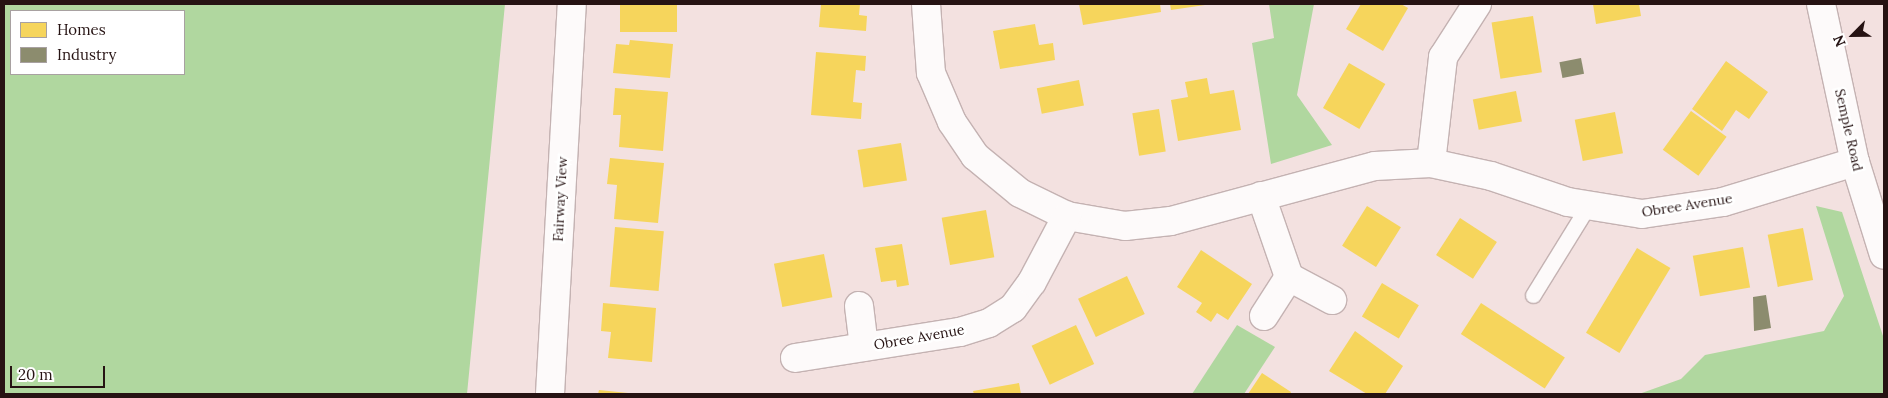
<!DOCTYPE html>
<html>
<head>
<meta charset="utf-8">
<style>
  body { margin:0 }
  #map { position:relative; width:1888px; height:398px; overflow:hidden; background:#f3e1e0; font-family:Lora,serif }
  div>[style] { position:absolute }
  .green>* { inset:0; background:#b0d79f }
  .homes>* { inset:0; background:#f6d55c; transform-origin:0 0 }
  .industry>* { inset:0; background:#8c8c6e; transform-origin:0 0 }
  .roads { filter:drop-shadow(1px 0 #c4b2b2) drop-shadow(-1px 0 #c4b2b2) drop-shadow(0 1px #c4b2b2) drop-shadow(0 -1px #c4b2b2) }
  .lane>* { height:15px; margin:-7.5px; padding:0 7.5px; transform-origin:7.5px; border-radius:7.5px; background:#fdfafa }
  .street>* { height:28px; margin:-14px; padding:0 14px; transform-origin:14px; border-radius:14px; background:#fdfafa }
  .secondary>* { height:28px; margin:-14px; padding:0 14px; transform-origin:14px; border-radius:14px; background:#fdfafa }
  span { translate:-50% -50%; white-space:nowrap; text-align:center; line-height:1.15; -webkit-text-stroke:5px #fff; paint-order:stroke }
  .street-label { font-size:14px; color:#261313 }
  .frame { position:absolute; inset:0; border:5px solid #261313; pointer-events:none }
  .legend { position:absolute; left:10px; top:10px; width:175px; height:65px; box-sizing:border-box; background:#fff; border:1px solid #a8a1a1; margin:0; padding:6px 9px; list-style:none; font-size:15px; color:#261313 }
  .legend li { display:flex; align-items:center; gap:10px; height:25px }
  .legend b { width:25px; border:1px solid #a8a1a1 }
  .north { position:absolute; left:1828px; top:10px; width:50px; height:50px; -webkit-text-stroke:4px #fff; paint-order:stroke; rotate:247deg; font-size:14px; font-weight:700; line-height:20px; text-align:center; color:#261313 }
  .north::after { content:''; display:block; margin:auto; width:18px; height:22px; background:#261313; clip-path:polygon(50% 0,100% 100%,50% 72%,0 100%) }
  .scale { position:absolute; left:10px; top:366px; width:95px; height:22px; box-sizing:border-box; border:2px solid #261313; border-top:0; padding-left:6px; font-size:15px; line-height:18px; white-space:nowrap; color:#261313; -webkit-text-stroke:4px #fff; paint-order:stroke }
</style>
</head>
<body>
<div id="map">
  <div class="green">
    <div style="clip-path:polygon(evenodd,4px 4px,505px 4px,467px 394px,4px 394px,4px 4px,11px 11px,184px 11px,184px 74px,11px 74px,11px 11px)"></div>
    <div style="clip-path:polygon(1269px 4px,1314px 4px,1297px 95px,1332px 145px,1271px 164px,1252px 43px,1274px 38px)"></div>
    <div style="clip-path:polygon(1816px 206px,1842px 212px,1884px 339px,1884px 394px,1639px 394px,1681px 379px,1705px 355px,1824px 331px,1844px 296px)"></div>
    <div style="clip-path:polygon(1237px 325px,1275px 347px,1244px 394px,1192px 394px)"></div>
  </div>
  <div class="homes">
    <div style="left:620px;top:4px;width:57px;height:28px"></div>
    <div style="clip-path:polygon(821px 4px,860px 4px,859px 15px,867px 16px,866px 31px,819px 27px)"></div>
    <div style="clip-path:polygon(1079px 4px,1160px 4px,1161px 12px,1083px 25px)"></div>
    <div style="clip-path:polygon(1170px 4px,1205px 4px,1205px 5px,1171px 10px)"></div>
    <div style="clip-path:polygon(1361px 4px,1401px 4px,1408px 8px,1383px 51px,1346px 29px)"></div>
    <div style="clip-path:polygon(1593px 4px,1639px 4px,1641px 16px,1596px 24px)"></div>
    <div style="left:1533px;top:16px;width:57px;height:42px;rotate:81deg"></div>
    <div style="clip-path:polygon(1035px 24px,1039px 45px,1053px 43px,1055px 60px,1000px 69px,993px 31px)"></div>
    <div style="clip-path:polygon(630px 40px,673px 44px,670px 78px,613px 73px,616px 44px,629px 45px)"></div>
    <div style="clip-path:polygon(816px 52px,866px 56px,865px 71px,856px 70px,853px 102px,862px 103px,861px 119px,811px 115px)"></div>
    <div style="clip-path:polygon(1726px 61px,1768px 92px,1749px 119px,1736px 110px,1722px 131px,1692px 109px)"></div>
    <div style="left:1349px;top:63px;width:42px;height:52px;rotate:30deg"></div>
    <div style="clip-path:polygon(1207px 78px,1210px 94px,1234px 90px,1241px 130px,1178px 141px,1171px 100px,1188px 97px,1185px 82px)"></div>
    <div style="left:1079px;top:80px;width:26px;height:43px;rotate:79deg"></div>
    <div style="clip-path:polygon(615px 88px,668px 92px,663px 151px,619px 147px,621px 115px,613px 115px)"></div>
    <div style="left:1516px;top:91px;width:31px;height:44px;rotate:79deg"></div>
    <div style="left:1159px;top:109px;width:43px;height:27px;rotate:81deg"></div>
    <div style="left:1691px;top:111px;width:44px;height:48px;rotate:36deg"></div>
    <div style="left:1615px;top:112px;width:42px;height:41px;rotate:79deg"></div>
    <div style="left:901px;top:143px;width:38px;height:44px;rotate:81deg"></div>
    <div style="clip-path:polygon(610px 158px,664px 163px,658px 223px,614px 219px,617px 185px,607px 184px)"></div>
    <div style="left:1367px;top:206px;width:40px;height:47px;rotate:32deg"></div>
    <div style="left:986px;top:210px;width:48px;height:45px;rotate:80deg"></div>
    <div style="left:1460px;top:218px;width:44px;height:44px;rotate:33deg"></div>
    <div style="left:615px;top:227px;width:49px;height:60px;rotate:5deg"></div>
    <div style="left:1803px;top:228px;width:53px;height:36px;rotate:79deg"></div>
    <div style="clip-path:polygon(902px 244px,909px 285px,897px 287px,896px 280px,881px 282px,875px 248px)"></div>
    <div style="left:1743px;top:247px;width:41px;height:51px;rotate:80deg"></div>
    <div style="left:1637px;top:248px;width:39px;height:99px;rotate:31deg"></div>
    <div style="clip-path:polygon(1201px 250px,1252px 284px,1228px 320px,1217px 313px,1211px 322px,1196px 312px,1202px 303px,1177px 287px)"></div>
    <div style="left:824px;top:254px;width:44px;height:51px;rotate:79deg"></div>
    <div style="left:1127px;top:276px;width:42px;height:54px;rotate:65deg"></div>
    <div style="left:1382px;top:283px;width:43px;height:39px;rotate:31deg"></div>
    <div style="clip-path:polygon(603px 303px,656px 308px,652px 362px,608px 358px,611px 332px,601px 331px)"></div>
    <div style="left:1481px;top:303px;width:100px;height:37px;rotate:33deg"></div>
    <div style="left:1076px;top:325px;width:43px;height:49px;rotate:65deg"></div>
    <div style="clip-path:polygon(1355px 331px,1403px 366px,1385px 394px,1367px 394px,1329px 371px)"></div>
    <div style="clip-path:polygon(1262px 373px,1291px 392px,1290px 394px,1248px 394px)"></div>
    <div style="clip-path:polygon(1019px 383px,1021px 394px,974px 394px,973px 391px)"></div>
    <div style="clip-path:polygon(599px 390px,628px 393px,628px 394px,598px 394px)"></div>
  </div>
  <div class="industry">
    <div style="left:1581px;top:58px;width:16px;height:22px;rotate:79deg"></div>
    <div style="clip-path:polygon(1766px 295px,1771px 328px,1754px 331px,1753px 297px)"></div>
  </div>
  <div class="roads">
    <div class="lane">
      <div style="left:1533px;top:295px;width:105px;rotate:-58.3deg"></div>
    </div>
    <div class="street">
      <div style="left:926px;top:4px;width:69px;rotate:85.9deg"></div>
      <div style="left:931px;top:73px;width:53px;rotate:66.8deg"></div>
      <div style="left:952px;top:122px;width:41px;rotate:55.9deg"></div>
      <div style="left:975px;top:156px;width:58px;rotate:39.4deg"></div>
      <div style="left:1020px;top:193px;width:52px;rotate:26.1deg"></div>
      <div style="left:1067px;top:216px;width:59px;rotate:9.8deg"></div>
      <div style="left:1125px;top:226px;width:46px;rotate:-6.2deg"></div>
      <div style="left:1171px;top:221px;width:211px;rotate:-15.1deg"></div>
      <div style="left:1375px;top:166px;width:56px;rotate:-3.1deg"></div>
      <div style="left:1431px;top:163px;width:61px;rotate:12.2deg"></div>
      <div style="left:1491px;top:176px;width:81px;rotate:18.7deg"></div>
      <div style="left:1568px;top:202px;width:75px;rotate:9.2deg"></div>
      <div style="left:1642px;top:214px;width:82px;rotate:-8.4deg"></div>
      <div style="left:1723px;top:202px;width:138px;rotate:-16.9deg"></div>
      <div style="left:1431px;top:163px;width:107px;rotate:-83.5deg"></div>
      <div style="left:1443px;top:57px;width:63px;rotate:-57.3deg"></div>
      <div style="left:1261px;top:196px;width:86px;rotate:70.9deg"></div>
      <div style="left:859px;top:306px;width:41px;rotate:83deg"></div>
      <div style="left:1264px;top:316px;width:46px;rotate:-57.3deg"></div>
      <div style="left:1289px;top:277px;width:49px;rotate:28.1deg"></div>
      <div style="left:795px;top:358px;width:167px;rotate:-9deg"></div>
      <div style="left:960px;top:332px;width:30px;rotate:-17deg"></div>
      <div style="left:989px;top:323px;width:28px;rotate:-32deg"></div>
      <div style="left:1013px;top:308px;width:32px;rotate:-54deg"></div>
      <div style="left:1032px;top:282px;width:75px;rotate:-62.1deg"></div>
      <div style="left:550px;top:394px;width:391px;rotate:-86.8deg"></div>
    </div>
    <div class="secondary">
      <div style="left:1821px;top:4px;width:162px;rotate:77.9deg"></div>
      <div style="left:1855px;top:162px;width:97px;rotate:72.7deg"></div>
    </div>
  </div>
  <div class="street-label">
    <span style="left:1849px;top:130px;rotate:77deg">Semple Road</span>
    <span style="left:560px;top:199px;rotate:-87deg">Fairway View</span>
    <span style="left:1687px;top:205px;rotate:-9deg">Obree Avenue</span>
    <span style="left:919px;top:337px;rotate:-10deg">Obree Avenue</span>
  </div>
  <div class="frame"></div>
  <ul class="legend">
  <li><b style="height:14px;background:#f6d55c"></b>Homes</li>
  <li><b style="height:14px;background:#8c8c6e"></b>Industry</li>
  </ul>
  <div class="north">N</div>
  <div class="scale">20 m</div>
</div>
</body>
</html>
